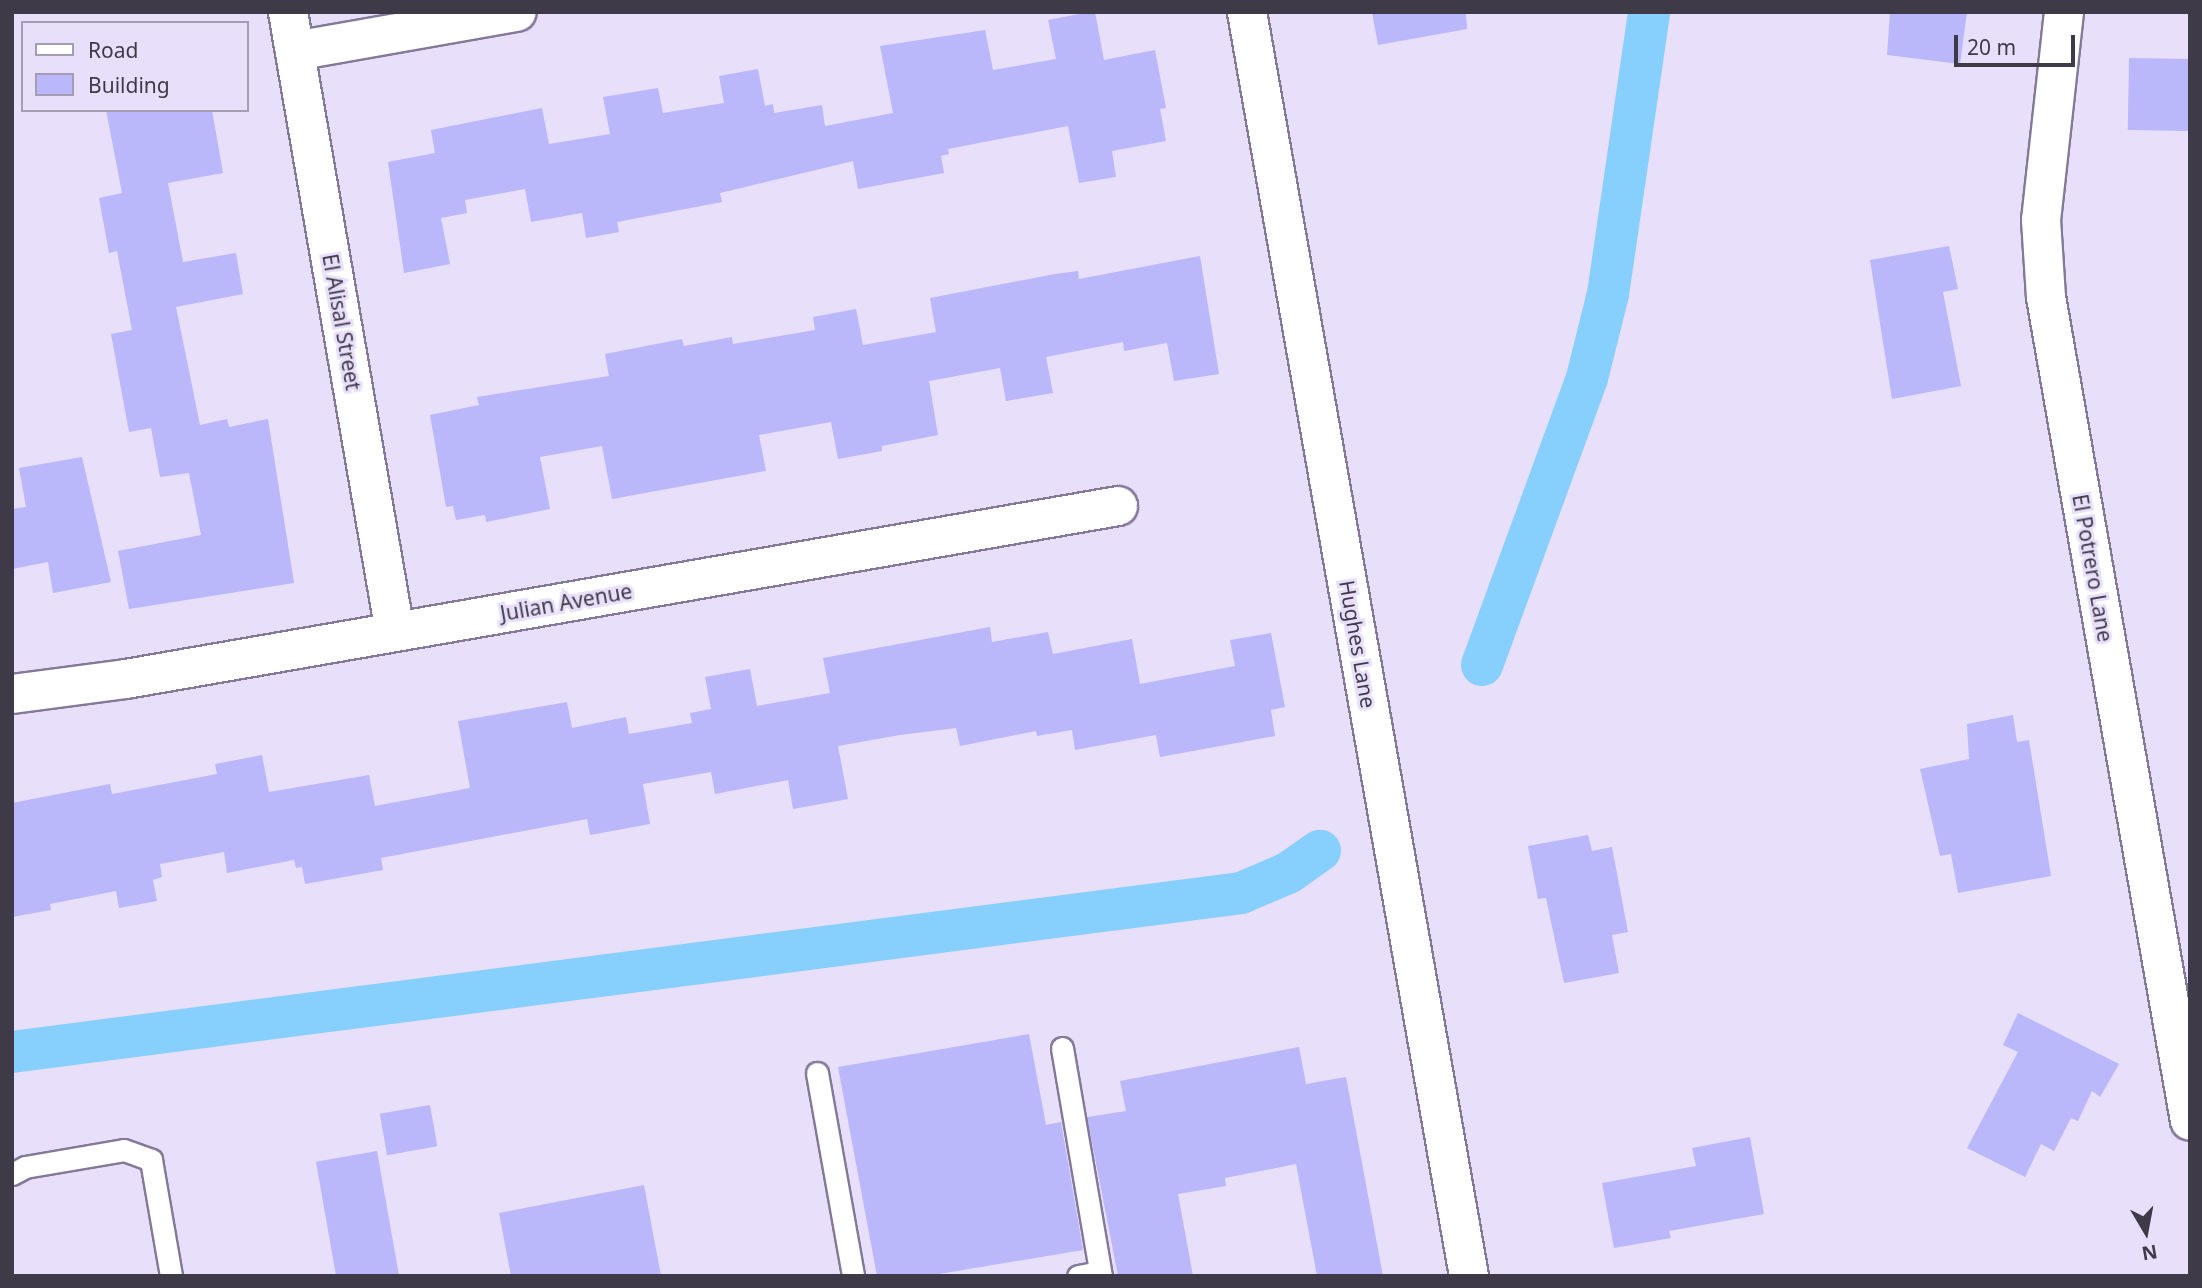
<!DOCTYPE html>
<html>
<head>
<meta charset="utf-8">
<style>
  body { margin:0 }
  #map { position:relative; width:2202px; height:1288px; overflow:hidden; background:#e8dffb; font-family:"Noto Sans",sans-serif }
  div>[style] { position:absolute }
  .canal>* { height:42px; margin:-21px; padding:0 21px; transform-origin:21px; border-radius:21px; background:#87cffc }
  .building>* { inset:0; background:#bbb7fb; transform-origin:0 0 }
  .roads { filter:drop-shadow(2px 0 #847998) drop-shadow(-2px 0 #847998) drop-shadow(0 2px #847998) drop-shadow(0 -2px #847998) }
  .service>* { height:21px; margin:-10.5px; padding:0 10.5px; transform-origin:10.5px; border-radius:10.5px; background:#fff }
  .minor>* { height:38px; margin:-19px; padding:0 19px; transform-origin:19px; border-radius:19px; background:#fff }
  .tertiary>* { height:38px; margin:-19px; padding:0 19px; transform-origin:19px; border-radius:19px; background:#fff }
  span { translate:-50% -50%; white-space:nowrap; text-align:center; line-height:1.15; -webkit-text-stroke:6px #e8dffb; paint-order:stroke }
  .street-label { font-size:21px; color:#3f3a48 }
  .frame { position:absolute; inset:0; border:14px solid #3f3a48; pointer-events:none }
  .legend { position:absolute; left:21px; top:21px; width:228px; height:91px; box-sizing:border-box; background:#e8dffb; border:2px solid #a49db3; margin:0; padding:9px 12px; list-style:none; font-size:21px; color:#3f3a48 }
  .legend li { display:flex; align-items:center; gap:14px; height:35px }
  .legend b { width:35px; border:2px solid #a49db3 }
  .north { position:absolute; left:2111px; top:1197px; width:70px; height:70px; -webkit-text-stroke:5px #e8dffb; paint-order:stroke; rotate:170deg; font-size:19px; font-weight:700; line-height:28px; text-align:center; color:#3f3a48 }
  .north::after { content:''; display:block; margin:auto; width:24px; height:32px; background:#3f3a48; clip-path:polygon(50% 0,100% 100%,50% 72%,0 100%) }
  .scale { position:absolute; left:1954px; top:35px; width:121px; height:32px; box-sizing:border-box; border:4px solid #3f3a48; border-top:0; padding-left:9px; font-size:21px; line-height:24px; white-space:nowrap; color:#3f3a48; -webkit-text-stroke:5px #e8dffb; paint-order:stroke }
</style>
</head>
<body>
<div id="map">
  <div class="canal">
    <div style="left:1482px;top:665px;width:306px;rotate:-69.9deg"></div>
    <div style="left:1587px;top:378px;width:87px;rotate:-76deg"></div>
    <div style="left:1608px;top:294px;width:285px;rotate:-81.7deg"></div>
    <div style="left:12px;top:1052px;width:1239px;rotate:-7.37deg"></div>
    <div style="left:1241px;top:893px;width:51px;rotate:-23.1deg"></div>
    <div style="left:1288px;top:873px;width:39px;rotate:-35deg"></div>
  </div>
  <div class="building">
    <div style="clip-path:polygon(1090px 12px,1095px 12px,1104px 60px,1155px 50px,1166px 108px,1160px 109px,1166px 141px,1112px 151px,1116px 177px,1079px 183px,1068px 126px,948px 149px,949px 154px,941px 156px,944px 173px,858px 189px,853px 161px,720px 193px,722px 202px,617px 222px,619px 232px,586px 238px,582px 213px,531px 222px,525px 189px,465px 200px,467px 213px,441px 218px,450px 264px,404px 273px,388px 162px,435px 153px,431px 130px,542px 108px,549px 144px,610px 134px,603px 97px,658px 88px,663px 113px,724px 103px,719px 76px,758px 69px,765px 106px,773px 104px,774px 113px,822px 105px,825px 126px,893px 113px,880px 46px,985px 30px,993px 70px,1056px 59px,1048px 20px)"></div>
    <div style="clip-path:polygon(1372px 12px,1466px 12px,1467px 29px,1378px 45px)"></div>
    <div style="clip-path:polygon(1890px 12px,1967px 12px,1960px 64px,1887px 55px)"></div>
    <div style="left:2129px;top:58px;width:61px;height:72px;rotate:1deg"></div>
    <div style="clip-path:polygon(106px 110px,212px 110px,223px 173px,168px 183px,183px 262px,236px 253px,243px 294px,176px 307px,200px 425px,227px 419px,229px 427px,268px 419px,294px 583px,129px 609px,118px 551px,201px 535px,189px 473px,160px 477px,151px 428px,129px 432px,111px 334px,132px 330px,117px 251px,109px 253px,99px 198px,122px 193px)"></div>
    <div style="clip-path:polygon(1949px 246px,1958px 289px,1943px 292px,1961px 386px,1892px 399px,1870px 260px)"></div>
    <div style="clip-path:polygon(1200px 256px,1219px 374px,1174px 381px,1167px 343px,1124px 351px,1123px 342px,1046px 357px,1053px 393px,1006px 401px,1000px 368px,929px 381px,938px 435px,882px 446px,882px 451px,838px 459px,831px 422px,759px 435px,766px 471px,612px 499px,602px 446px,540px 457px,550px 509px,486px 522px,485px 515px,456px 520px,453px 506px,446px 507px,430px 415px,479px 405px,477px 397px,609px 376px,605px 354px,682px 339px,684px 346px,732px 337px,733px 344px,815px 330px,813px 317px,856px 309px,863px 345px,936px 332px,930px 298px,1055px 274px,1078px 271px,1079px 279px)"></div>
    <div style="clip-path:polygon(82px 457px,111px 582px,53px 593px,48px 562px,12px 569px,12px 509px,26px 507px,19px 468px)"></div>
    <div style="clip-path:polygon(990px 627px,992px 642px,1048px 632px,1053px 654px,1132px 639px,1140px 684px,1235px 666px,1230px 640px,1271px 633px,1285px 707px,1271px 710px,1275px 736px,1160px 757px,1156px 735px,1075px 750px,1072px 730px,1037px 736px,1036px 731px,960px 746px,956px 728px,900px 735px,838px 746px,848px 799px,793px 809px,788px 780px,715px 794px,711px 772px,643px 784px,650px 824px,590px 835px,587px 819px,381px 858px,383px 870px,305px 884px,302px 867px,296px 868px,294px 860px,227px 873px,224px 852px,160px 864px,162px 877px,153px 880px,157px 901px,119px 908px,116px 891px,50px 904px,51px 910px,12px 917px,12px 803px,110px 784px,112px 794px,217px 774px,215px 764px,262px 755px,269px 792px,369px 775px,375px 806px,470px 788px,458px 721px,567px 702px,572px 728px,626px 717px,629px 734px,692px 723px,690px 713px,711px 709px,705px 677px,750px 669px,757px 706px,830px 693px,823px 658px)"></div>
    <div style="clip-path:polygon(2013px 715px,2017px 742px,2029px 740px,2051px 876px,1958px 893px,1951px 854px,1940px 856px,1920px 769px,1969px 759px,1967px 724px)"></div>
    <div style="clip-path:polygon(1588px 835px,1592px 851px,1612px 847px,1628px 932px,1612px 935px,1619px 973px,1564px 983px,1546px 898px,1538px 899px,1528px 846px)"></div>
    <div style="clip-path:polygon(2018px 1013px,2119px 1064px,2100px 1097px,2092px 1091px,2078px 1121px,2071px 1118px,2054px 1151px,2041px 1144px,2025px 1177px,1967px 1148px,2018px 1052px,2003px 1045px)"></div>
    <div style="clip-path:polygon(1029px 1034px,1046px 1125px,1061px 1122px,1083px 1250px,927px 1276px,877px 1276px,838px 1067px)"></div>
    <div style="clip-path:polygon(1299px 1047px,1306px 1084px,1346px 1077px,1383px 1276px,1317px 1276px,1296px 1164px,1225px 1178px,1226px 1186px,1178px 1194px,1193px 1276px,1118px 1276px,1087px 1117px,1126px 1111px,1120px 1081px)"></div>
    <div style="left:430px;top:1105px;width:42px;height:51px;rotate:80deg"></div>
    <div style="clip-path:polygon(1750px 1137px,1764px 1214px,1669px 1231px,1671px 1238px,1614px 1248px,1602px 1183px,1696px 1166px,1692px 1148px)"></div>
    <div style="left:377px;top:1151px;width:127px;height:62px;rotate:80deg"></div>
    <div style="clip-path:polygon(644px 1185px,661px 1276px,511px 1276px,499px 1213px)"></div>
  </div>
  <div class="roads">
    <div class="service">
      <div style="left:1062px;top:1048px;width:231px;rotate:80.3deg"></div>
      <div style="left:817px;top:1073px;width:206px;rotate:79.9deg"></div>
      <div style="left:12px;top:1174px;width:15px;rotate:-28deg"></div>
      <div style="left:25px;top:1167px;width:100px;rotate:-9.7deg"></div>
      <div style="left:124px;top:1150px;width:29px;rotate:20deg"></div>
      <div style="left:151px;top:1160px;width:118px;rotate:80.2deg"></div>
      <div style="left:1078px;top:1276px;width:22px;rotate:-10deg"></div>
    </div>
    <div class="minor">
      <div style="left:288px;top:12px;width:629px;rotate:80.21deg"></div>
      <div style="left:2064px;top:12px;width:209px;rotate:96.3deg"></div>
      <div style="left:2041px;top:220px;width:77px;rotate:86.3deg"></div>
      <div style="left:2046px;top:297px;width:836px;rotate:80.09deg"></div>
      <div style="left:295px;top:51px;width:225px;rotate:-10deg"></div>
      <div style="left:12px;top:694px;width:115px;rotate:-7.5deg"></div>
      <div style="left:126px;top:679px;width:1007px;rotate:-9.89deg"></div>
    </div>
    <div class="tertiary">
      <div style="left:1247px;top:12px;width:1283px;rotate:80.04deg"></div>
    </div>
  </div>
  <div class="street-label">
    <span style="left:342px;top:322px;rotate:80deg">El Alisal Street</span>
    <span style="left:2093px;top:568px;rotate:80deg">El Potrero Lane</span>
    <span style="left:566px;top:602px;rotate:-10deg">Julian Avenue</span>
    <span style="left:1358px;top:644px;rotate:80deg">Hughes Lane</span>
  </div>
  <div class="frame"></div>
  <ul class="legend">
  <li><b style="height:9px;background:#fff"></b>Road</li>
  <li><b style="height:19px;background:#bbb7fb"></b>Building</li>
  </ul>
  <div class="north">N</div>
  <div class="scale">20 m</div>
</div>
</body>
</html>
